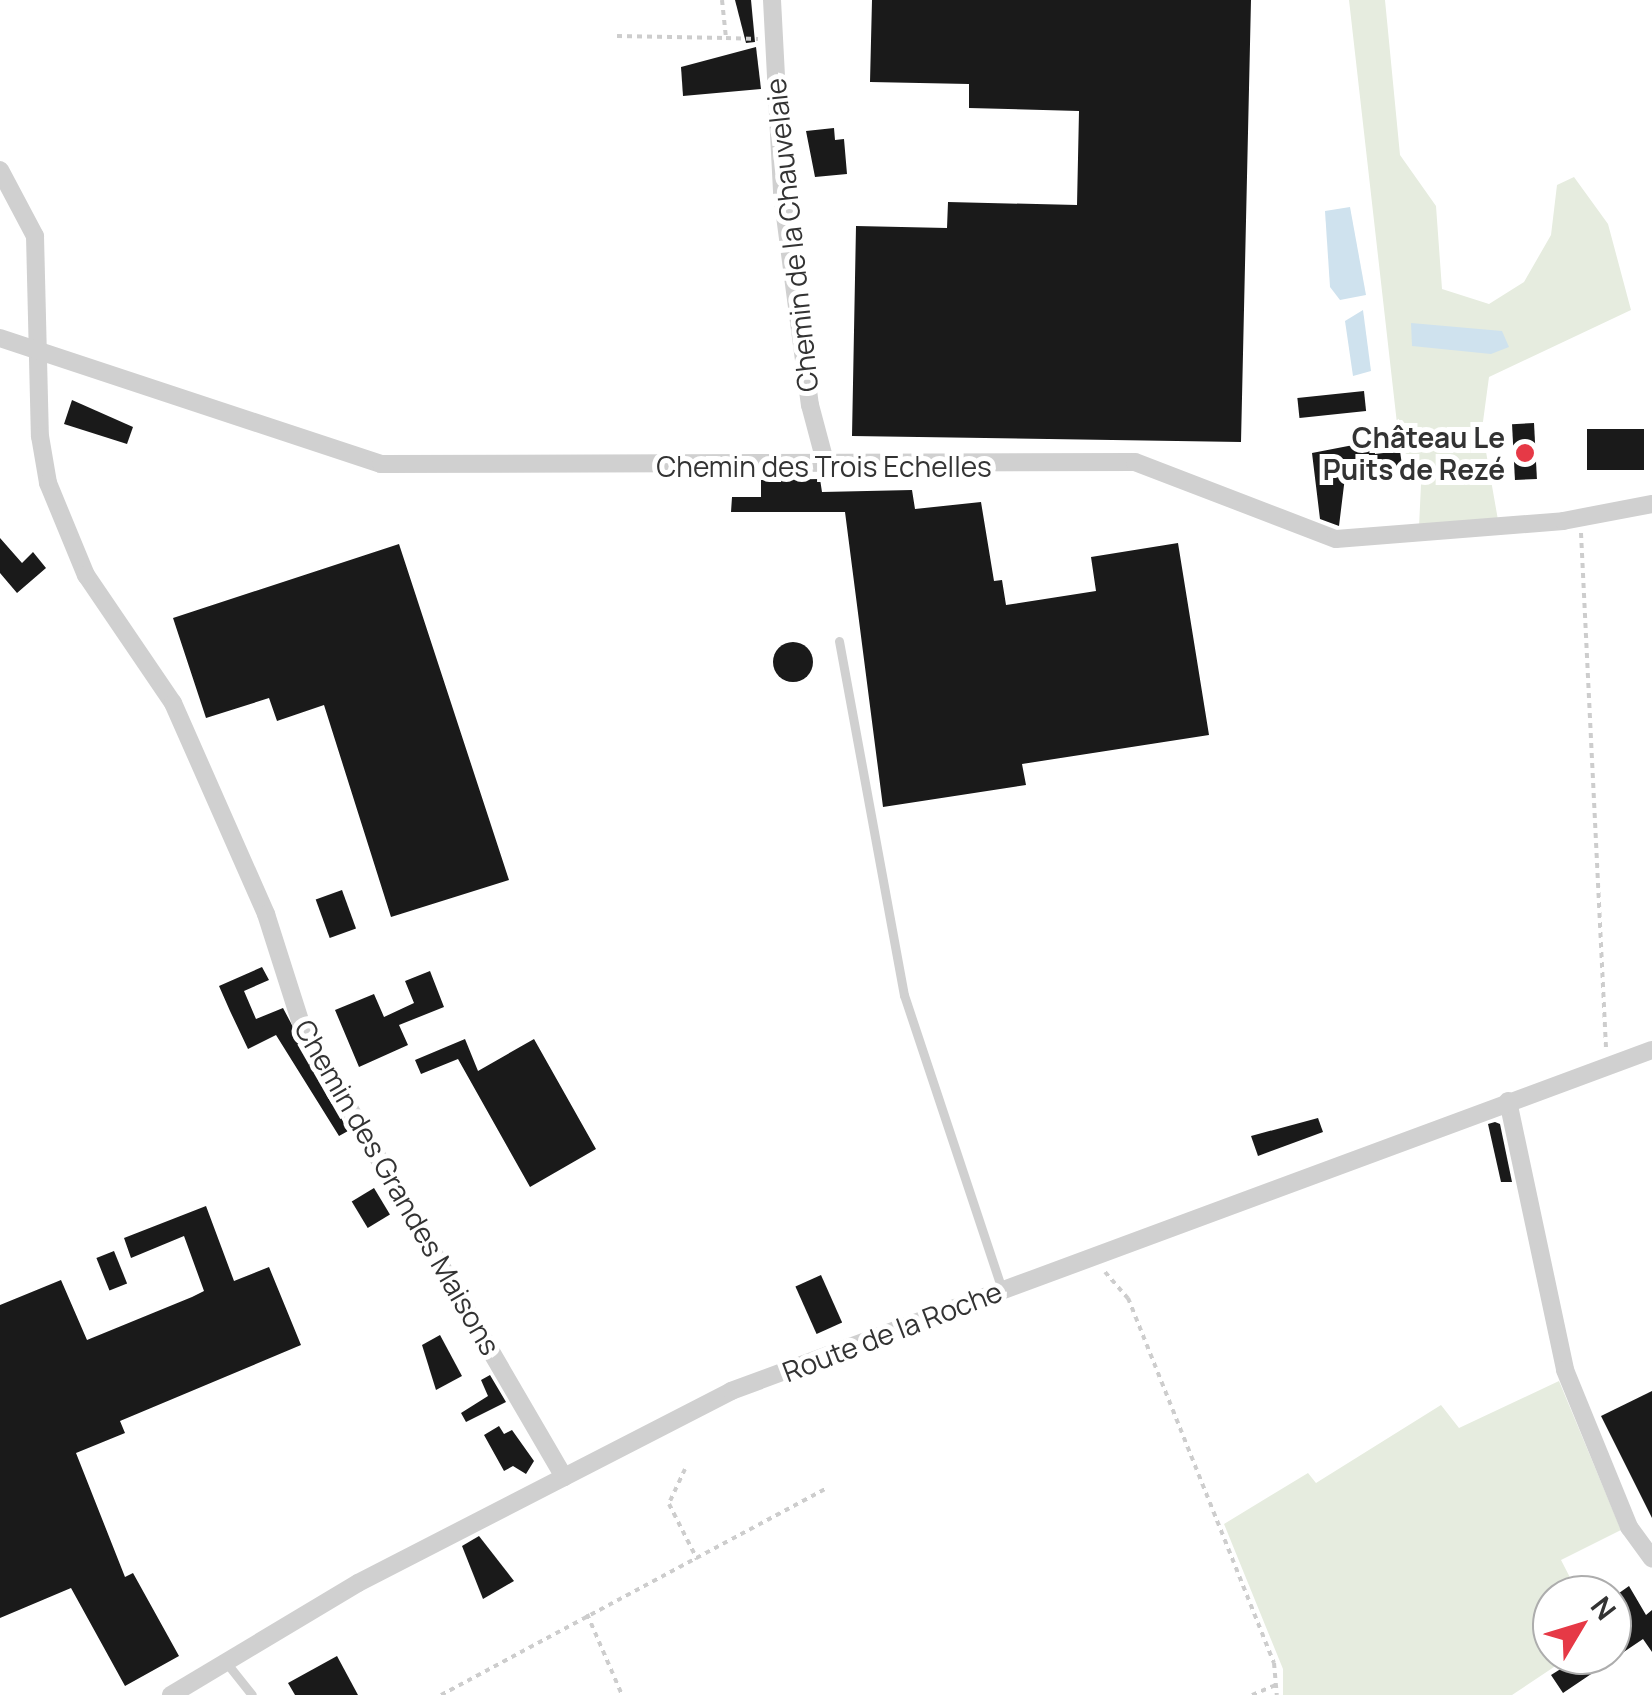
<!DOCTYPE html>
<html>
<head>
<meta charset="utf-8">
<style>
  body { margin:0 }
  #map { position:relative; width:1652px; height:1695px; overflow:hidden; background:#fff; font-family:Manrope,sans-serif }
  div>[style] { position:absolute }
  .green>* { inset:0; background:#e6ecdf }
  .water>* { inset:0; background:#cfe2ee }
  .building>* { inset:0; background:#1a1a1a; transform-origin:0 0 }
  .round { border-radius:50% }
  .path>* { height:4px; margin-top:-2px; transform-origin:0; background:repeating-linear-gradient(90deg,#cdcdcd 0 5px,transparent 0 10px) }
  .service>* { height:9px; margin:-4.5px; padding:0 4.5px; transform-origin:4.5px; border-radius:4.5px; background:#d0d0d0 }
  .minor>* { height:18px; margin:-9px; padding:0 9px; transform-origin:9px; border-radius:9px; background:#d0d0d0 }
  .dots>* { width:28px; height:28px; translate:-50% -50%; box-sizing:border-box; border:5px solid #fff; border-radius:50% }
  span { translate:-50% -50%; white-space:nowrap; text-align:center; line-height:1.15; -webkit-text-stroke:10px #fff; paint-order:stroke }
  .street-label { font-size:28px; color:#333 }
  .poi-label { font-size:28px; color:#333; font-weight:700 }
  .right { translate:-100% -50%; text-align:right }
  .north { position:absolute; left:1532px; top:1575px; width:100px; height:100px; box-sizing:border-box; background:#fff; border:2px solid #adadad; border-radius:50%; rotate:52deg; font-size:28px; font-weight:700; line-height:40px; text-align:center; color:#333 }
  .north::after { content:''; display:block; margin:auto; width:35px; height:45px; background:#e63946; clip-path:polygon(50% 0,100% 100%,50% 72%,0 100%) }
</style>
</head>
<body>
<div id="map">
  <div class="green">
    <div style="clip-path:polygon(1349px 0,1385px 0,1400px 155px,1436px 206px,1442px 289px,1489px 304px,1524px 282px,1551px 235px,1557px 185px,1574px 177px,1608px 224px,1631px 310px,1489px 377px,1482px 429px,1498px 520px,1419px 527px,1422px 463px,1400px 450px)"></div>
    <div style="clip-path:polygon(1559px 1381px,1621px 1530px,1561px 1560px,1579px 1595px,1552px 1595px,1552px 1655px,1572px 1655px,1512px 1695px,1283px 1695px,1283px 1669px,1224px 1524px,1308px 1473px,1316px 1483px,1441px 1405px,1459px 1428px)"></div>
  </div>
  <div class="water">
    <div style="clip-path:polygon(1350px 207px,1366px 295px,1340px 300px,1330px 287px,1325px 211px)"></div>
    <div style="clip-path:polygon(1363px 310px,1371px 371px,1353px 376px,1345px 321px)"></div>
    <div style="clip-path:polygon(1411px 323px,1502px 331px,1509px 347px,1491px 354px,1412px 346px)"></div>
  </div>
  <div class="building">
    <div style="clip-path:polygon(735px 0,751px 0,755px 42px,746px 43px)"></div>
    <div style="clip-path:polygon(872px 0,1251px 0,1241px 442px,852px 436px,856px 226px,947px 228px,948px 202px,1077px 205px,1079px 111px,969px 108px,969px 84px,870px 82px)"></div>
    <div style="clip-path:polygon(756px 47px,761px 89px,683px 96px,681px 67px)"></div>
    <div style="clip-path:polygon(834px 128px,835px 140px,844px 139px,847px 174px,815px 177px,806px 131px)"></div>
    <div style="left:1364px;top:391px;width:20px;height:67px;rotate:84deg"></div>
    <div style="clip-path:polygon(72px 400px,133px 427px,127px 444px,64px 424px)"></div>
    <div style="left:1534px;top:423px;width:56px;height:22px;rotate:87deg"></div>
    <div style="left:1587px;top:429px;width:57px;height:41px"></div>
    <div style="clip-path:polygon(1374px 441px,1375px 454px,1400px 451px,1403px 472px,1345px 477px,1339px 526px,1320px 519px,1312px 453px)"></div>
    <div style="clip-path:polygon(820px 479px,822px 492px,912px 490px,915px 509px,981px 502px,994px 581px,1002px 580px,1006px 605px,1096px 591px,1091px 557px,1178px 543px,1209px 735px,1022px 764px,1026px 785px,883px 807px,845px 512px,731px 512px,732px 497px,761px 497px,761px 480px)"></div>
    <div style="clip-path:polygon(0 538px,22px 563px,33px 552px,46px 568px,17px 593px,0 573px)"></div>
    <div style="clip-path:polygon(399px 544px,509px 880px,391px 917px,324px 705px,277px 721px,269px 698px,206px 718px,173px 618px)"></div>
    <div class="round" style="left:773px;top:642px;width:40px;height:40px"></div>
    <div style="left:342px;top:890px;width:41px;height:28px;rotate:70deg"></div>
    <div style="clip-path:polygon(262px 967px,269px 980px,244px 991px,256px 1019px,283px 1008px,348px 1131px,339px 1136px,276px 1035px,248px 1049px,230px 1011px,219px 986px)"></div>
    <div style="clip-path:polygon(430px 971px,444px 1007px,399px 1025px,408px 1045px,359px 1067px,335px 1010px,374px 994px,384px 1017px,414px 1003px,405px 981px)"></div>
    <div style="clip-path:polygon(465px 1039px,478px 1071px,534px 1039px,596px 1149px,530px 1187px,458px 1059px,421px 1074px,415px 1060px)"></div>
    <div style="clip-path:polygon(1318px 1118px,1323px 1132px,1258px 1156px,1251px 1136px)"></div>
    <div style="clip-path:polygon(1495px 1122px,1500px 1124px,1512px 1182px,1501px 1182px,1488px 1124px)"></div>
    <div style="left:374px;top:1188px;width:31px;height:26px;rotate:59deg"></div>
    <div style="clip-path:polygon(206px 1206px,234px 1281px,269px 1267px,301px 1345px,120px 1421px,125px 1433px,76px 1453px,125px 1577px,133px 1573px,179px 1656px,125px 1686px,71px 1588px,0 1618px,0 1305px,61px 1280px,87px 1340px,192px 1297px,204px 1291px,184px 1236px,131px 1258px,124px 1238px)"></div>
    <div style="left:114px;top:1251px;width:35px;height:19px;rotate:68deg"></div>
    <div style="left:821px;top:1275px;width:52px;height:28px;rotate:66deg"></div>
    <div style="clip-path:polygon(440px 1335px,462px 1376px,436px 1390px,422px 1345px)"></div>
    <div style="clip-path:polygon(490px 1375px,506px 1402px,466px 1422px,461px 1413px,488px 1396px,481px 1380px)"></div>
    <div style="clip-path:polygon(1652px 1391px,1652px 1518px,1601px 1416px)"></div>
    <div style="clip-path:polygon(499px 1426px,504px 1434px,512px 1430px,534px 1461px,526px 1474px,513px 1466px,504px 1471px,484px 1435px)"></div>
    <div style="clip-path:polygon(479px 1536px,514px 1581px,483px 1599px,462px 1546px)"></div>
    <div style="clip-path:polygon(1629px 1586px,1646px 1615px,1652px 1610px,1652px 1652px,1643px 1639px,1563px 1693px,1551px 1675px,1583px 1655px,1612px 1655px,1612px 1598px)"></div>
    <div style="clip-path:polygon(337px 1656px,358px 1695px,295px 1695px,288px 1683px)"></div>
  </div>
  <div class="path">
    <div style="left:722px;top:0;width:38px;rotate:84deg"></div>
    <div style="left:726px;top:38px;width:32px;rotate:2deg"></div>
    <div style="left:617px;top:36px;width:109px;rotate:1.1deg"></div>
    <div style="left:1581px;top:533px;width:516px;rotate:87.22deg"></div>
    <div style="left:1105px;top:1272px;width:35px;rotate:49deg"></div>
    <div style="left:1128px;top:1298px;width:393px;rotate:68.2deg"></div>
    <div style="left:1274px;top:1663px;width:32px;rotate:85deg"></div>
    <div style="left:685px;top:1469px;width:38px;rotate:115deg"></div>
    <div style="left:669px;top:1504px;width:62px;rotate:63deg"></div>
    <div style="left:587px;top:1614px;width:88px;rotate:66.6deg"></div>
    <div style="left:441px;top:1695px;width:438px;rotate:-28.2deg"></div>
    <div style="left:1252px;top:1695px;width:25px;rotate:-23deg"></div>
  </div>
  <div class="service">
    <div style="left:839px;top:641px;width:360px;rotate:79.6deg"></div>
    <div style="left:904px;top:995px;width:310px;rotate:71.6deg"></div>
    <div style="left:225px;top:1661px;width:43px;rotate:51.5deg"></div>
  </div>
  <div class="minor">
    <div style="left:772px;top:0;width:193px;rotate:87deg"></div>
    <div style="left:782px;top:193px;width:214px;rotate:82.5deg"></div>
    <div style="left:810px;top:405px;width:66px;rotate:75.1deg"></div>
    <div style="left:0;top:170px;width:75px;rotate:62.1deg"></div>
    <div style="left:35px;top:236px;width:200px;rotate:88.6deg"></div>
    <div style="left:40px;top:436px;width:48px;rotate:80.3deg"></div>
    <div style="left:48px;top:483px;width:100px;rotate:67.6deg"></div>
    <div style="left:86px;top:575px;width:155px;rotate:55.8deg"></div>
    <div style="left:173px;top:703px;width:231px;rotate:66.2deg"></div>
    <div style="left:266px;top:914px;width:119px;rotate:72.3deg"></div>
    <div style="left:302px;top:1027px;width:521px;rotate:59.79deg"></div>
    <div style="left:0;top:338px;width:401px;rotate:18.3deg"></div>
    <div style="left:381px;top:464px;width:754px;rotate:-0.15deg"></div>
    <div style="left:1135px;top:462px;width:215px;rotate:21deg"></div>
    <div style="left:1336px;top:539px;width:228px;rotate:-4.5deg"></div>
    <div style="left:1563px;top:521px;width:91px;rotate:-10.8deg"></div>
    <div style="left:1508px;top:1101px;width:275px;rotate:78deg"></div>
    <div style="left:1565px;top:1370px;width:170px;rotate:67.8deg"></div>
    <div style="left:1629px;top:1527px;width:39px;rotate:54deg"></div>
    <div style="left:171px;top:1695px;width:218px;rotate:-30.9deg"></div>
    <div style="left:358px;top:1583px;width:420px;rotate:-27.2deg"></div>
    <div style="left:731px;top:1391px;width:982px;rotate:-20.32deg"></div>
  </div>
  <div class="dots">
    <div style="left:1525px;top:453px;background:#e63946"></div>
  </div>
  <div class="street-label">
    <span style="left:791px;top:235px;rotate:-96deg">Chemin de la Chauvelaie</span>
    <span style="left:824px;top:466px">Chemin des Trois Echelles</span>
    <span style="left:398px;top:1187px;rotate:60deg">Chemin des Grandes Maisons</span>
    <span style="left:892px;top:1331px;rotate:-21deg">Route de la Roche</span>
  </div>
  <div class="poi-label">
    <span class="right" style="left:1505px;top:453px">Château Le<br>Puits de Rezé</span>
  </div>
  <div class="north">N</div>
</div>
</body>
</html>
